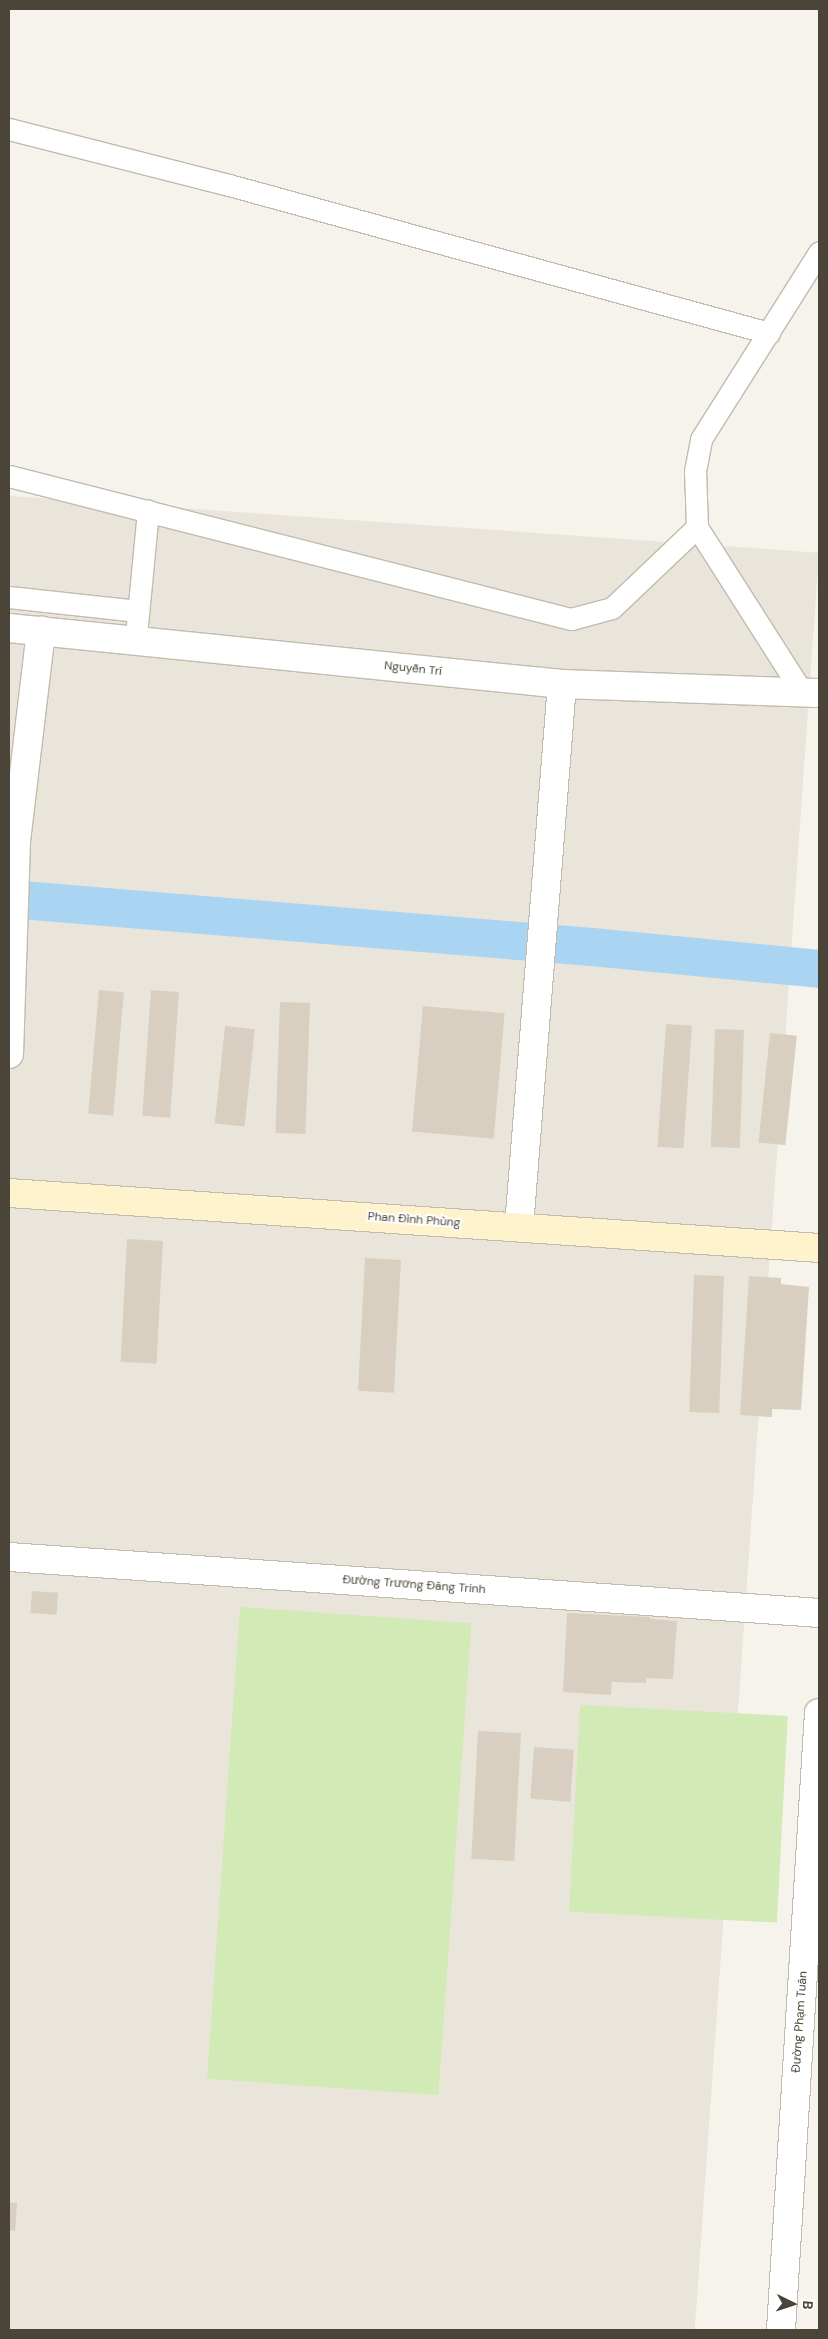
<!DOCTYPE html>
<html>
<head>
<meta charset="utf-8">
<style>
  body { margin:0 }
  #map { position:relative; width:828px; height:2339px; overflow:hidden; background:#f6f3ec; font-family:"DM Sans",sans-serif }
  div>[style] { position:absolute }
  .residential>* { inset:0; background:#eae5da; transform-origin:0 0 }
  .green>* { inset:0; background:#d2eab5; transform-origin:0 0 }
  .canal>* { height:38px; margin:-19px; padding:0 19px; transform-origin:19px; border-radius:19px; background:#a9d4f2 }
  .building>* { inset:0; background:#d8cfc1; transform-origin:0 0 }
  .roads { filter:drop-shadow(1px 0 #c2bbae) drop-shadow(-1px 0 #c2bbae) drop-shadow(0 1px #c2bbae) drop-shadow(0 -1px #c2bbae) }
  .lane>* { height:21px; margin:-10.5px; padding:0 10.5px; transform-origin:10.5px; border-radius:10.5px; background:#fff }
  .street>* { height:28px; margin:-14px; padding:0 14px; transform-origin:14px; border-radius:14px; background:#fff }
  .secondary>* { height:28px; margin:-14px; padding:0 14px; transform-origin:14px; border-radius:14px; background:#fff3cd }
  span { translate:-50% -50%; white-space:nowrap; text-align:center; line-height:1.15; -webkit-text-stroke:4px #fff; paint-order:stroke }
  .street-label { font-size:12px; color:#4b4439 }
  .frame { position:absolute; inset:0; border:10px solid #4b4439; pointer-events:none }
  .north { position:absolute; left:768px; top:2279px; width:50px; height:50px; -webkit-text-stroke:4px #fff; paint-order:stroke; rotate:94deg; font-size:14px; font-weight:700; line-height:20px; text-align:center; color:#4b4439 }
  .north::after { content:''; display:block; margin:auto; width:18px; height:22px; background:#4b4439; clip-path:polygon(50% 0,100% 100%,50% 72%,0 100%) }
</style>
</head>
<body>
<div id="map">
  <div class="residential">
    <div style="left:9px;top:496px;width:812px;height:1834px;rotate:4deg"></div>
  </div>
  <div class="green">
    <div style="left:240px;top:1607px;width:232px;height:473px;rotate:4deg"></div>
    <div style="left:580px;top:1705px;width:208px;height:207px;rotate:3deg"></div>
  </div>
  <div class="canal">
    <div style="left:9px;top:899px;width:585px;rotate:4.71deg"></div>
    <div style="left:592px;top:947px;width:228px;rotate:5.5deg"></div>
  </div>
  <div class="building">
    <div style="left:99px;top:990px;width:25px;height:124px;rotate:5deg"></div>
    <div style="left:151px;top:990px;width:28px;height:126px;rotate:4deg"></div>
    <div style="left:280px;top:1002px;width:30px;height:131px;rotate:2deg"></div>
    <div style="left:423px;top:1006px;width:82px;height:126px;rotate:5deg"></div>
    <div style="left:666px;top:1024px;width:26px;height:123px;rotate:4deg"></div>
    <div style="left:225px;top:1026px;width:30px;height:98px;rotate:6deg"></div>
    <div style="left:715px;top:1029px;width:29px;height:118px;rotate:2deg"></div>
    <div style="left:770px;top:1033px;width:27px;height:110px;rotate:6deg"></div>
    <div style="left:127px;top:1239px;width:36px;height:123px;rotate:3deg"></div>
    <div style="left:365px;top:1258px;width:36px;height:133px;rotate:3deg"></div>
    <div style="left:694px;top:1275px;width:30px;height:137px;rotate:2deg"></div>
    <div style="clip-path:polygon(749px 1276px,781px 1278px,781px 1284px,809px 1287px,801px 1410px,772px 1409px,772px 1417px,740px 1415px)"></div>
    <div style="left:32px;top:1591px;width:26px;height:22px;rotate:4deg"></div>
    <div style="clip-path:polygon(567px 1613px,650px 1617px,650px 1619px,677px 1621px,673px 1679px,646px 1678px,646px 1683px,612px 1682px,611px 1695px,563px 1692px)"></div>
    <div style="left:478px;top:1731px;width:43px;height:128px;rotate:3deg"></div>
    <div style="left:534px;top:1747px;width:40px;height:52px;rotate:4deg"></div>
    <div style="clip-path:polygon(9px 2202px,17px 2203px,15px 2231px,9px 2230px)"></div>
  </div>
  <div class="roads">
    <div class="lane">
      <div style="left:9px;top:129px;width:227px;rotate:14.3deg"></div>
      <div style="left:229px;top:185px;width:560px;rotate:15.33deg"></div>
      <div style="left:9px;top:476px;width:580px;rotate:14.28deg"></div>
      <div style="left:571px;top:619px;width:42px;rotate:-15deg"></div>
      <div style="left:612px;top:608px;width:117px;rotate:-43.6deg"></div>
      <div style="left:9px;top:597px;width:130px;rotate:6.2deg"></div>
      <div style="left:137px;top:625px;width:115px;rotate:-84.5deg"></div>
      <div style="left:802px;top:692px;width:196px;rotate:-122.5deg"></div>
      <div style="left:697px;top:527px;width:56px;rotate:-92deg"></div>
      <div style="left:695px;top:471px;width:33px;rotate:-79deg"></div>
      <div style="left:701px;top:439px;width:221px;rotate:-57.7deg"></div>
    </div>
    <div class="street">
      <div style="left:9px;top:628px;width:556px;rotate:5.78deg"></div>
      <div style="left:562px;top:684px;width:257px;rotate:2deg"></div>
      <div style="left:9px;top:1054px;width:213px;rotate:-88.1deg"></div>
      <div style="left:16px;top:841px;width:212px;rotate:-83.2deg"></div>
      <div style="left:519px;top:1227px;width:545px;rotate:-85.47deg"></div>
      <div style="left:9px;top:1557px;width:812px;rotate:3.95deg"></div>
      <div style="left:781px;top:2330px;width:618px;rotate:-86.48deg"></div>
    </div>
    <div class="secondary">
      <div style="left:9px;top:1193px;width:812px;rotate:3.88deg"></div>
    </div>
  </div>
  <div class="street-label">
    <span style="left:413px;top:669px;rotate:6deg">Nguyễn Trí</span>
    <span style="left:414px;top:1220px;rotate:4deg">Phan Đình Phùng</span>
    <span style="left:414px;top:1585px;rotate:4deg">Đường Trương Đăng Trinh</span>
    <span style="left:800px;top:2022px;rotate:-86deg">Đường Phạm Tuân</span>
  </div>
  <div class="frame"></div>
  <div class="north">B</div>
</div>
</body>
</html>
